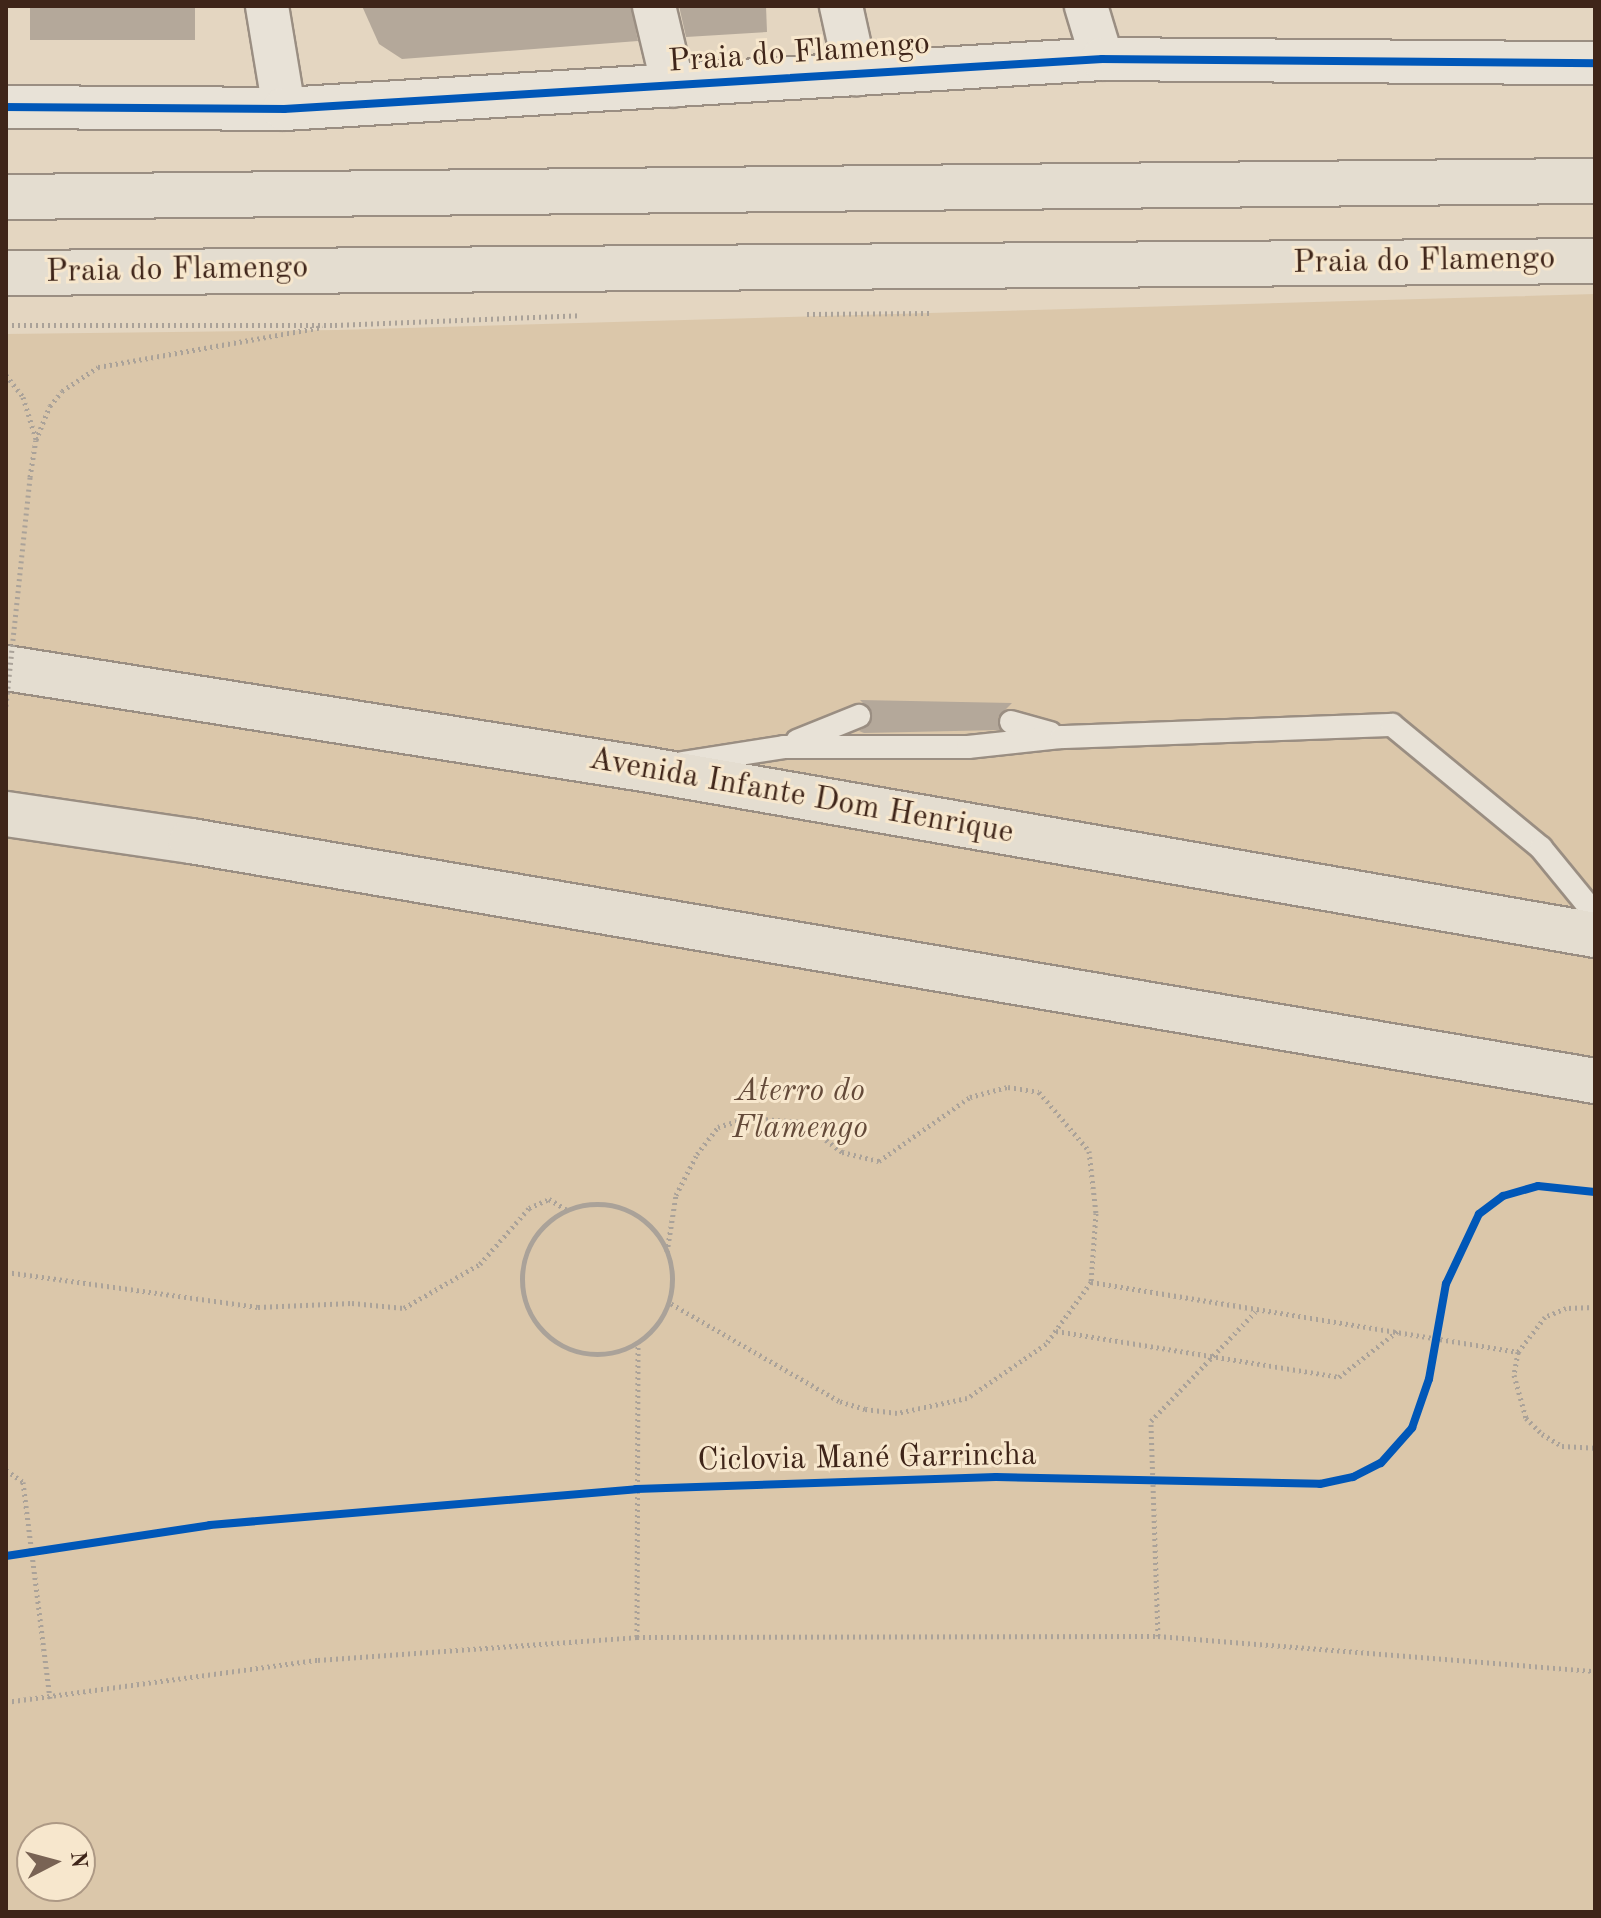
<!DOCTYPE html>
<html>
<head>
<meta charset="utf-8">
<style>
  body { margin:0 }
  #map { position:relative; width:1601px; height:1918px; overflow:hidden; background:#e4d6c1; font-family:"Old Standard TT",serif }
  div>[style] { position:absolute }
  .green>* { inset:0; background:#dbc7aa }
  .building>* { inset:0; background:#b4a89a; transform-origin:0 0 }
  .path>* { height:5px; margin-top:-2.5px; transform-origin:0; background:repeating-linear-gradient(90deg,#aaa299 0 2px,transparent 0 6px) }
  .path>.ring { margin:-2.5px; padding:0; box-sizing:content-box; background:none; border:5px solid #aaa299; border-radius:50% }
  .roads { filter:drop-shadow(2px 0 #9a8e82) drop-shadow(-2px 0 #9a8e82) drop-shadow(0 2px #9a8e82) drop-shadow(0 -2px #9a8e82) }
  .lane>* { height:22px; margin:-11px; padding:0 11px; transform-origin:11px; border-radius:11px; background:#e8e2d7 }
  .street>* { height:42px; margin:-21px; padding:0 21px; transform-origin:21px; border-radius:21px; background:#e8e2d7 }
  .primary>* { height:44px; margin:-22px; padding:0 22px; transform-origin:22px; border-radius:22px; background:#e4ddd0 }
  .highway>* { height:44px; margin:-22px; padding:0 22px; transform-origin:22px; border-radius:22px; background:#e4ddd0 }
  .path-bridge>* { height:5px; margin-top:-2.5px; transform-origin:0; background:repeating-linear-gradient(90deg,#aaa299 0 2px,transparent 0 6px) }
  .cycleway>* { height:8px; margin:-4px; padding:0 4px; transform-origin:4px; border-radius:4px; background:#0057b8 }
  span { translate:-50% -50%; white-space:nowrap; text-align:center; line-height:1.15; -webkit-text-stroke:6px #f7e7cd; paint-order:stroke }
  .street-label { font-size:32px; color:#3f2519 }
  .park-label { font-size:32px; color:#644a39; font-style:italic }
  .frame { position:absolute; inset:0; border:8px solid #3f2519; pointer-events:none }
  .north { position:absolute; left:16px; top:1822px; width:80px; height:80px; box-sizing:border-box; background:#f7e7cd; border:2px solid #ad9985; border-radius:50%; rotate:84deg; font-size:22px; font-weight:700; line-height:32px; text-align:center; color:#3f2519 }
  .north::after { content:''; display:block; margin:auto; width:28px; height:36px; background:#796354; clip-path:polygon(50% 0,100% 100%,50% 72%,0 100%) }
</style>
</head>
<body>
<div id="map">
  <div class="green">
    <div style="clip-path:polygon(evenodd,1595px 294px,1595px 1912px,6px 1912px,6px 334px,337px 330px,1595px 294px,32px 1838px,80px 1838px,80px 1886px,32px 1886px,32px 1838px)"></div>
  </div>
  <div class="building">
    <div style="left:30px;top:6px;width:165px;height:34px"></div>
    <div style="clip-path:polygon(362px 6px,631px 6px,638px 41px,402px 59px,379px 44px)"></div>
    <div style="clip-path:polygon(679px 6px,766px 6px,767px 32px,686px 37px)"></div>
    <div style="clip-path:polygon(860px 700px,1012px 703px,998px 717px,1000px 730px,864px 733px,859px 731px,870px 724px,872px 712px)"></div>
  </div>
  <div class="path">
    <div style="left:807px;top:314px;width:122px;rotate:-0.5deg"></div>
    <div style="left:6px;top:325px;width:329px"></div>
    <div style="left:335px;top:325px;width:246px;rotate:-2.3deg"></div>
    <div style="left:6px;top:375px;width:28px;rotate:52deg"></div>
    <div style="left:23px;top:397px;width:44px;rotate:72.8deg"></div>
    <div style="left:30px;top:477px;width:37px;rotate:-81deg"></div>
    <div style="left:36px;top:440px;width:37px;rotate:-68deg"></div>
    <div style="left:50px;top:406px;width:19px;rotate:-51deg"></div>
    <div style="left:62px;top:391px;width:43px;rotate:-33.7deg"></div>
    <div style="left:98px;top:367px;width:228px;rotate:-10.1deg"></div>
    <div class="ring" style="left:522px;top:1204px;width:145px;height:145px"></div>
    <div style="left:667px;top:1252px;width:58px;rotate:-81deg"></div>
    <div style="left:676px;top:1195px;width:46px;rotate:-62.9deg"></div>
    <div style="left:697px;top:1154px;width:34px;rotate:-52deg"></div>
    <div style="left:718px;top:1127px;width:31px;rotate:-17deg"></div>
    <div style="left:748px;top:1118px;width:54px;rotate:4.2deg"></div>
    <div style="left:802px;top:1122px;width:50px;rotate:36.9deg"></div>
    <div style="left:842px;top:1152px;width:38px;rotate:14deg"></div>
    <div style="left:879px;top:1161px;width:111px;rotate:-35.1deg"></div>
    <div style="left:970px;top:1097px;width:39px;rotate:-15deg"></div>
    <div style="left:1008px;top:1087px;width:31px;rotate:9deg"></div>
    <div style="left:1039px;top:1092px;width:77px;rotate:49.7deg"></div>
    <div style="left:1089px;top:1151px;width:62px;rotate:83.6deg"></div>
    <div style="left:1096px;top:1213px;width:69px;rotate:94.1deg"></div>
    <div style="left:1091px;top:1282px;width:77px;rotate:126deg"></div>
    <div style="left:1046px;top:1344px;width:96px;rotate:145.6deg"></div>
    <div style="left:967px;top:1398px;width:72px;rotate:167.9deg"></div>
    <div style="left:897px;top:1413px;width:32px;rotate:-173deg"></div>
    <div style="left:865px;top:1409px;width:27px;rotate:-163deg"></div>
    <div style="left:839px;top:1401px;width:198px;rotate:-149.9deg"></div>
    <div style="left:6px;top:1272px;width:254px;rotate:7.9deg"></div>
    <div style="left:258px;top:1307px;width:94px;rotate:-2.4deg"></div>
    <div style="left:352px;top:1303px;width:52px;rotate:5.5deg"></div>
    <div style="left:404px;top:1308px;width:88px;rotate:-30.1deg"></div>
    <div style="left:480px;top:1264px;width:74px;rotate:-48.8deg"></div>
    <div style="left:529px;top:1208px;width:22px;rotate:-24deg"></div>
    <div style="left:549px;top:1199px;width:21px;rotate:31deg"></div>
    <div style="left:1091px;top:1282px;width:433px;rotate:9.3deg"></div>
    <div style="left:1595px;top:1307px;width:29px;rotate:178deg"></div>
    <div style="left:1566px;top:1308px;width:23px;rotate:157deg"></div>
    <div style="left:1545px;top:1317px;width:44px;rotate:127.6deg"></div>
    <div style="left:1518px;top:1352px;width:23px;rotate:100deg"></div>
    <div style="left:1514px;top:1375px;width:45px;rotate:74.4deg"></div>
    <div style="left:1526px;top:1418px;width:23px;rotate:45deg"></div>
    <div style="left:1542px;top:1434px;width:23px;rotate:31deg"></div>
    <div style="left:1562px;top:1446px;width:33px;rotate:3deg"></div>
    <div style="left:1056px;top:1331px;width:287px;rotate:9.2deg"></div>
    <div style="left:1339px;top:1377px;width:76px;rotate:-38.1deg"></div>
    <div style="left:6px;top:1470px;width:21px;rotate:35deg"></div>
    <div style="left:23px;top:1482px;width:218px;rotate:82.9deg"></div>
    <div style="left:1158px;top:1636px;width:215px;rotate:-91.9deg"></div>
    <div style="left:1151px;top:1421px;width:151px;rotate:-46.3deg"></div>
    <div style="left:637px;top:1637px;width:295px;rotate:-89.8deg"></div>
    <div style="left:6px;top:1702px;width:315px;rotate:-7.7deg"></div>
    <div style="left:318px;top:1660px;width:320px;rotate:-4.1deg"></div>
    <div style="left:637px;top:1637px;width:521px;rotate:-0.11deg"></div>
    <div style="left:1158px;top:1636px;width:438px;rotate:4.6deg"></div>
  </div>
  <div class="roads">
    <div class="lane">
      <div style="left:1011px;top:722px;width:41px;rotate:15.8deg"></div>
      <div style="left:797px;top:741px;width:67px;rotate:-22deg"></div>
      <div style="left:682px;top:763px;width:103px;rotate:-8.9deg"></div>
      <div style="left:784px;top:747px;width:184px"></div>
      <div style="left:968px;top:747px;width:95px;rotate:-6.1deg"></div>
      <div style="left:1062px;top:737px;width:330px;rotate:-2.1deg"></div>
      <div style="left:1392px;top:725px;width:193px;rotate:39.5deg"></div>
      <div style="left:1541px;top:848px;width:85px;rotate:50.7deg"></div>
    </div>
    <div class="street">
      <div style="left:267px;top:6px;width:104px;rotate:80.6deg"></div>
      <div style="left:654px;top:6px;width:82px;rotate:76.6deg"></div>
      <div style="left:841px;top:6px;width:70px;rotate:77.6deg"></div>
      <div style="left:1086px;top:6px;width:55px;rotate:73.2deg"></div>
      <div style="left:6px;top:107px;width:278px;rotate:0.4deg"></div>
      <div style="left:284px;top:109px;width:820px;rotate:-3.5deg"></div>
      <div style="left:1102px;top:59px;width:493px;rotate:0.5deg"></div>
    </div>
    <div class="primary">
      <div style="left:6px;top:197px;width:1589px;rotate:-0.58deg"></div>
      <div style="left:6px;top:273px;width:1589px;rotate:-0.43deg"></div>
    </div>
    <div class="highway">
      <div style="left:6px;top:668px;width:646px;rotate:9deg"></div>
      <div style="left:644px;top:769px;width:965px;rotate:9.9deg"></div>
      <div style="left:6px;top:814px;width:187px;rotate:8.3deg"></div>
      <div style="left:191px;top:841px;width:1424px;rotate:9.7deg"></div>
    </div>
  </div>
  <div class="path-bridge">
    <div style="left:6px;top:706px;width:230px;rotate:-84deg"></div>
  </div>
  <div class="cycleway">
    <div style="left:6px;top:107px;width:278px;rotate:0.4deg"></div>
    <div style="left:284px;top:109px;width:820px;rotate:-3.5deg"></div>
    <div style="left:1102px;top:59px;width:493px;rotate:0.5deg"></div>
    <div style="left:6px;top:1556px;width:206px;rotate:-8.6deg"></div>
    <div style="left:210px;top:1525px;width:428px;rotate:-4.8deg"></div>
    <div style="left:636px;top:1489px;width:360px;rotate:-1.9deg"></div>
    <div style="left:996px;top:1477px;width:324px;rotate:1.2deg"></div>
    <div style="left:1320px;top:1484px;width:34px;rotate:-12deg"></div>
    <div style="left:1353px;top:1477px;width:31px;rotate:-27deg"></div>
    <div style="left:1381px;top:1463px;width:47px;rotate:-48.5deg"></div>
    <div style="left:1412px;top:1428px;width:52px;rotate:-70.9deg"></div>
    <div style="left:1429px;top:1379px;width:97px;rotate:-79.9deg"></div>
    <div style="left:1446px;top:1284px;width:77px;rotate:-64.8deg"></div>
    <div style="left:1479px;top:1214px;width:30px;rotate:-37deg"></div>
    <div style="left:1503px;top:1196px;width:36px;rotate:-16deg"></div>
    <div style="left:1538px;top:1186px;width:57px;rotate:6deg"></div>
  </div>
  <div class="street-label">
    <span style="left:799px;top:54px;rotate:-4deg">Praia do Flamengo</span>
    <span style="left:1424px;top:262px;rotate:-1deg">Praia do Flamengo</span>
    <span style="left:177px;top:271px;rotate:-1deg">Praia do Flamengo</span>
    <span style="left:801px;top:797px;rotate:10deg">Avenida Infante Dom Henrique</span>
    <span style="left:867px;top:1459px;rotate:-1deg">Ciclovia Mané Garrincha</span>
  </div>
  <div class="park-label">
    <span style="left:800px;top:1111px">Aterro do<br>Flamengo</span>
  </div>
  <div class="frame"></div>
  <div class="north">N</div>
</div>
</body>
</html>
